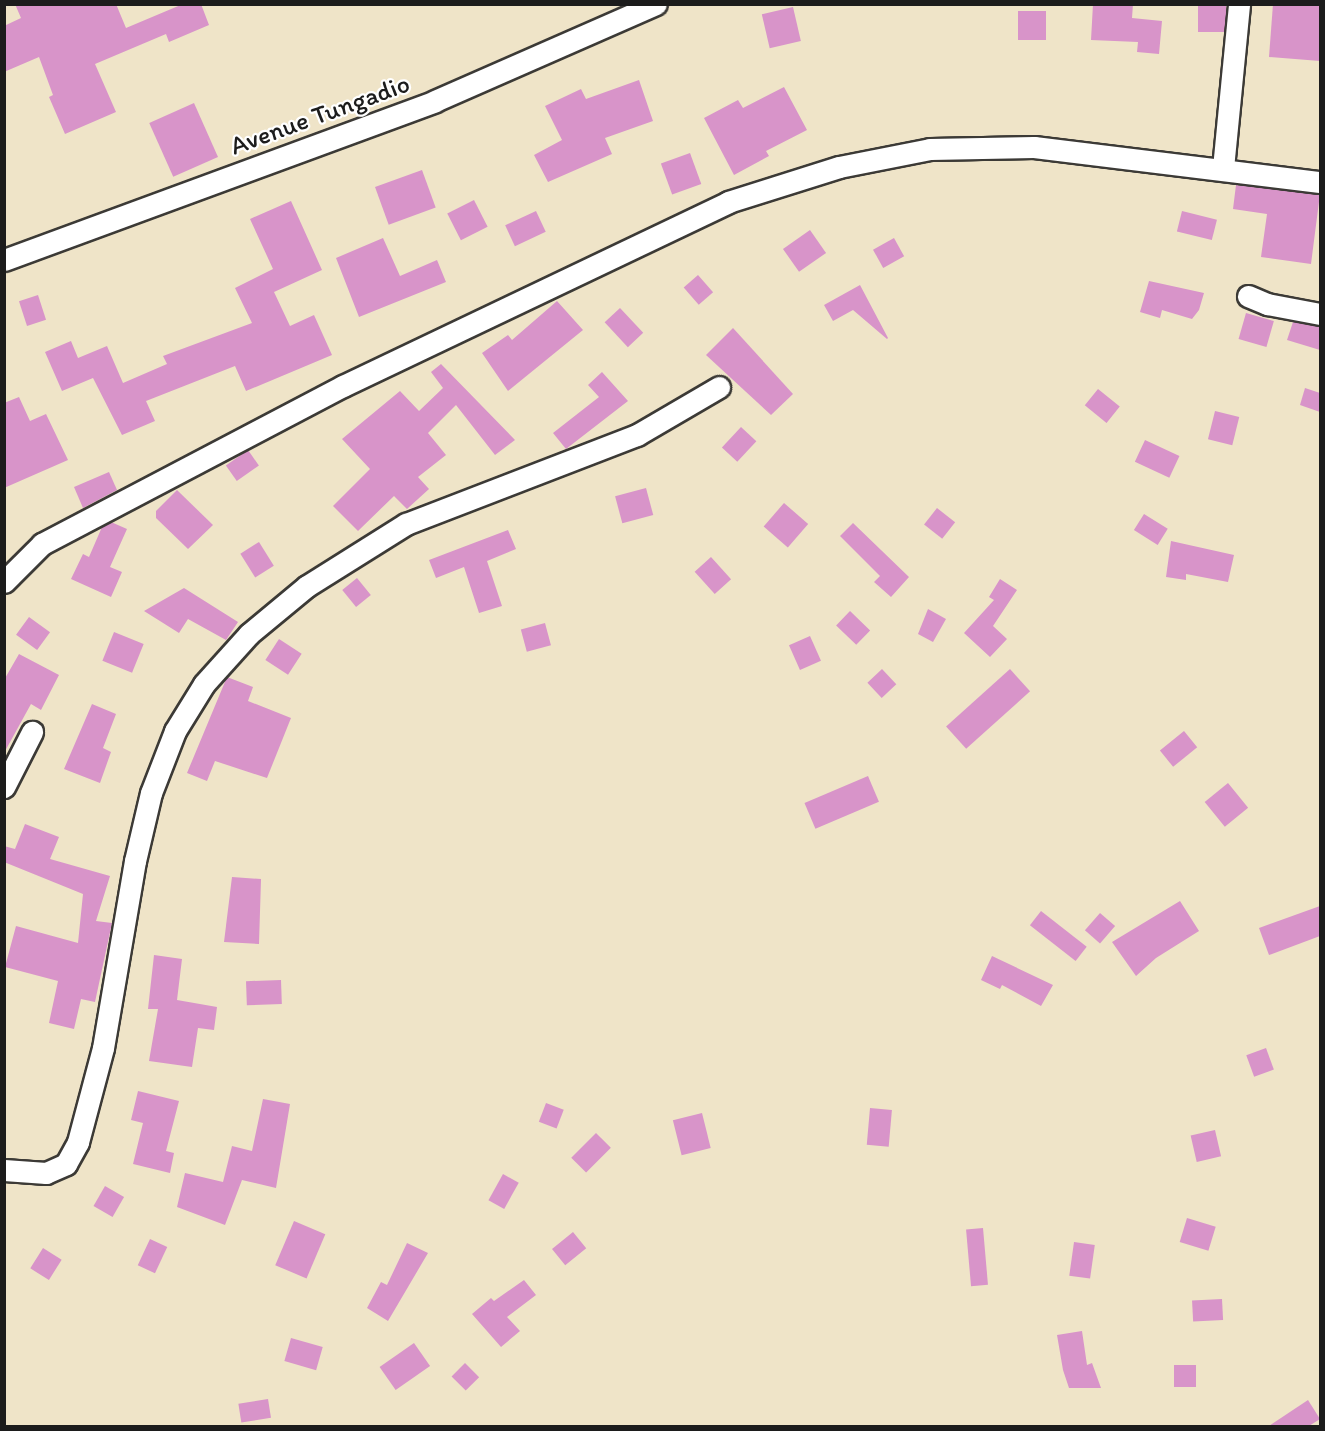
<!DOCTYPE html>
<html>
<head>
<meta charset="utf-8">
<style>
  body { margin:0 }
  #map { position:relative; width:1325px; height:1431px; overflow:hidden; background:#efe4c8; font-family:Itim,sans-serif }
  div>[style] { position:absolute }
  .building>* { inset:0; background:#d894c9; transform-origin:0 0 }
  .roads { filter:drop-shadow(2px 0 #3c3a36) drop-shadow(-2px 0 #3c3a36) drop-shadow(0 2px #3c3a36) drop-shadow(0 -2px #3c3a36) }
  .street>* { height:21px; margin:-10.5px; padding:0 10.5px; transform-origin:10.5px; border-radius:10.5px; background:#fff }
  span { translate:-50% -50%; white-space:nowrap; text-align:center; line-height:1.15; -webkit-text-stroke:4.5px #fff; paint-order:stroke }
  .street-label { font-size:26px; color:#1c1c1c }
  .frame { position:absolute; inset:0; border:6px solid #1c1c1c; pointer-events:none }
</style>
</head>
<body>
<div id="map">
  <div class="building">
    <div style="clip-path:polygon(15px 4px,116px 4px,126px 28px,183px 4px,201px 4px,209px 25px,169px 42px,166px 34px,95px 64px,116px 112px,65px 134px,49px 97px,53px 95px,39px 57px,4px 72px,4px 26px,21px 18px)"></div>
    <div style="clip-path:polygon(1093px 4px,1133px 4px,1132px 18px,1162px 21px,1159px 54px,1137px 52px,1138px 42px,1091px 40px)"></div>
    <div style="left:1198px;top:4px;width:28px;height:28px"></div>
    <div style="clip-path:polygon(1273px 4px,1320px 4px,1320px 61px,1269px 57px)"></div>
    <div style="left:793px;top:7px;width:35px;height:32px;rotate:77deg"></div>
    <div style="left:1018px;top:11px;width:28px;height:29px"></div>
    <div style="clip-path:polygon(639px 80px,653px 121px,605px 138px,612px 154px,548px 182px,534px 155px,562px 140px,545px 106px,581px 89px,586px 99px)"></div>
    <div style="clip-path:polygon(784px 87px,807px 130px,766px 151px,769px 156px,734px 175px,704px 118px,738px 100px,743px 108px)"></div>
    <div style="left:194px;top:103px;width:59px;height:49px;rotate:66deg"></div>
    <div style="left:690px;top:153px;width:33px;height:31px;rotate:70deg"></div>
    <div style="left:422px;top:170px;width:40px;height:50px;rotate:70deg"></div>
    <div style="clip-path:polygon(1236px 185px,1320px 194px,1311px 264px,1261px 257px,1267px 214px,1233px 209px)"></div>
    <div style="left:474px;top:200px;width:30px;height:30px;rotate:63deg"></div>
    <div style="clip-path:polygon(291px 201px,322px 270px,274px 292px,290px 326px,314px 315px,332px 355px,246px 391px,235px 366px,146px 401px,155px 421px,122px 435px,93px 378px,62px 391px,45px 352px,71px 341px,78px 358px,107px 346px,123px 383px,167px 364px,163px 356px,252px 323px,235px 288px,273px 269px,250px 219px)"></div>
    <div style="left:536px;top:211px;width:23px;height:34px;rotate:65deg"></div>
    <div style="left:1182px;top:211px;width:36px;height:21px;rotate:14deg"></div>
    <div style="left:810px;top:230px;width:28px;height:33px;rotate:55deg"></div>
    <div style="clip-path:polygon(383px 238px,400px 276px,437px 260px,446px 282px,359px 317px,336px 258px)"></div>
    <div style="left:894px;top:238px;width:21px;height:24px;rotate:61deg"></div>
    <div style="left:698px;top:275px;width:23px;height:19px;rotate:49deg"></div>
    <div style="clip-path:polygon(1149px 281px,1204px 293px,1199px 310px,1192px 319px,1162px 310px,1160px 318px,1140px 312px)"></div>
    <div style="clip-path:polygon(860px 285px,888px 338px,887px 339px,853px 310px,833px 321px,824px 305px)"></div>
    <div style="left:38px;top:295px;width:26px;height:20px;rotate:72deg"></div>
    <div style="clip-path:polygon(557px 301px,583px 330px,508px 391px,482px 353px,508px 335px,512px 340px)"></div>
    <div style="left:620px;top:308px;width:34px;height:21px;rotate:47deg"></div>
    <div style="left:1246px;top:313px;width:29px;height:27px;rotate:16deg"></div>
    <div style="clip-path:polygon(1293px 322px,1320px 326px,1320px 350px,1287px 340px)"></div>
    <div style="clip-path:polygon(733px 328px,793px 394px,771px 415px,706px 355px)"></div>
    <div style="clip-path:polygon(441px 364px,515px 440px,495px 455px,456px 405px,428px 433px,446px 455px,418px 477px,429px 489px,407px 509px,394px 496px,358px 531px,333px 506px,370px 469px,342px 439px,400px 391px,419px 411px,443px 388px,431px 372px)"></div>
    <div style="clip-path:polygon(602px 372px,628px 401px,566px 449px,553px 433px,599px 397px,588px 385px)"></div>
    <div style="clip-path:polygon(1305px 388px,1320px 393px,1320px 412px,1300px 405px)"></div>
    <div style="left:1098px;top:389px;width:28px;height:21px;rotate:39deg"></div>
    <div style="clip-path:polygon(19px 397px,30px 421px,46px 414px,68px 460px,4px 488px,4px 403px)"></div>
    <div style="left:1215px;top:411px;width:25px;height:29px;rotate:14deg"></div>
    <div style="left:741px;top:427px;width:21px;height:28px;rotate:43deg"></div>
    <div style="left:1145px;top:440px;width:38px;height:24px;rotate:25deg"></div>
    <div style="left:248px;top:450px;width:19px;height:27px;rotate:55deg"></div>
    <div style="clip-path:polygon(109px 472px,117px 490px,83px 508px,74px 487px)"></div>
    <div style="left:646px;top:488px;width:28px;height:32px;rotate:75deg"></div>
    <div style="clip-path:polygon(177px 490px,213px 525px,188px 549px,156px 518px,156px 511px)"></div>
    <div style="left:784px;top:503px;width:32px;height:31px;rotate:41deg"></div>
    <div style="left:937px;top:508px;width:23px;height:21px;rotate:38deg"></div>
    <div style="left:1144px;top:514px;width:28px;height:19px;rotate:32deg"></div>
    <div style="clip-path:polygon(111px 522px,127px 529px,110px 567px,122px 572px,111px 597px,71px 579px,83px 554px,89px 557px,102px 527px)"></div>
    <div style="clip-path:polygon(853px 523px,909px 577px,891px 597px,874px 582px,880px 576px,840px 536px)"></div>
    <div style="clip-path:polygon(508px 530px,516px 549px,487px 561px,502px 606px,479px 613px,464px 567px,436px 578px,429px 560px)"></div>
    <div style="clip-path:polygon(1171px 541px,1234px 555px,1228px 582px,1186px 574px,1186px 580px,1166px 577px)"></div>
    <div style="left:259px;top:542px;width:28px;height:22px;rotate:58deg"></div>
    <div style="left:711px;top:557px;width:30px;height:22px;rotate:48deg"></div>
    <div style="left:357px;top:578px;width:22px;height:19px;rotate:51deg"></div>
    <div style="clip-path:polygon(1000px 579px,1017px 590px,993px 626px,1007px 639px,990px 657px,964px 633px,994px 600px,989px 597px)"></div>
    <div style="clip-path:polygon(184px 588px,238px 622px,226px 640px,188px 619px,179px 633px,144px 611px)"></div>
    <div style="clip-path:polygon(928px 609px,946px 619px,933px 642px,918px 634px)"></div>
    <div style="left:850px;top:611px;width:28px;height:20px;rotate:44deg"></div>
    <div style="left:29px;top:617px;width:26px;height:22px;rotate:36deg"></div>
    <div style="left:545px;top:623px;width:23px;height:25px;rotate:75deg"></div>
    <div style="left:114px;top:632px;width:32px;height:31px;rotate:22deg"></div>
    <div style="left:810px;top:636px;width:27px;height:23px;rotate:66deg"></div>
    <div style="left:279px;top:639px;width:27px;height:25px;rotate:33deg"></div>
    <div style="clip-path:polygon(19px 654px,59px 675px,41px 710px,31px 704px,4px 753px,4px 680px)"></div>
    <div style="left:882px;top:669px;width:21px;height:20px;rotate:47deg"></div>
    <div style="left:1010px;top:669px;width:30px;height:86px;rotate:48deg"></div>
    <div style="clip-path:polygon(227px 677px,253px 687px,248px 701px,291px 718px,267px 778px,215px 761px,207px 781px,187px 773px)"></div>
    <div style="clip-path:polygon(92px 704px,116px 714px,103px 748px,111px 752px,100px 783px,64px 769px)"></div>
    <div style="left:1184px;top:731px;width:21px;height:31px;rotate:51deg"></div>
    <div style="left:868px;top:776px;width:28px;height:69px;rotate:67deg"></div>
    <div style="left:1228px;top:783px;width:32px;height:30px;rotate:51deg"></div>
    <div style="clip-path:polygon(25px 824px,59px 837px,50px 859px,110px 876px,96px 921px,112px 923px,95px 1002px,81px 999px,74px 1029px,49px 1023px,58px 981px,5px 967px,16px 926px,78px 943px,83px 894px,4px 862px,4px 846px,15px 849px)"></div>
    <div style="clip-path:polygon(232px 877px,261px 879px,259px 944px,224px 942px)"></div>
    <div style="clip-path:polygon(1180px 901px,1199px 931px,1156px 958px,1136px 976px,1112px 942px)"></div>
    <div style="clip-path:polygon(1320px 906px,1320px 936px,1269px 955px,1259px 928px)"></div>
    <div style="left:1041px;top:911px;width:58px;height:18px;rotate:38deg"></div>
    <div style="left:1100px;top:913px;width:20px;height:23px;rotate:41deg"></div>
    <div style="clip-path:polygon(154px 955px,182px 959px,177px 1000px,217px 1007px,214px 1030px,198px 1028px,192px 1067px,149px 1061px,158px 1009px,148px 1009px)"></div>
    <div style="clip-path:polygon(992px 956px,1053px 985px,1041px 1006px,1002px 985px,1000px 989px,981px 980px)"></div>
    <div style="left:281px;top:980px;width:24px;height:35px;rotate:88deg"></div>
    <div style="left:1266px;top:1048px;width:23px;height:21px;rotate:70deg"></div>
    <div style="clip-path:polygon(138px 1091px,179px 1101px,166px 1151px,174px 1153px,170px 1173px,133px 1164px,143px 1123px,131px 1120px)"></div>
    <div style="clip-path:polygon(263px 1099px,290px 1104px,276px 1188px,242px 1180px,225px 1225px,177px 1207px,185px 1173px,223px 1182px,232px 1146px,252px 1151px)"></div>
    <div style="left:546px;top:1103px;width:19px;height:20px;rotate:21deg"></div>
    <div style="left:870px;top:1108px;width:22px;height:37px;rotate:5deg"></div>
    <div style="left:702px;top:1113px;width:36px;height:30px;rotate:76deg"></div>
    <div style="left:1215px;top:1130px;width:27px;height:25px;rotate:77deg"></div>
    <div style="left:596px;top:1133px;width:21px;height:35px;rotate:45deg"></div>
    <div style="left:503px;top:1174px;width:18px;height:30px;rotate:29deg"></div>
    <div style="left:105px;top:1186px;width:22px;height:23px;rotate:30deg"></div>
    <div style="left:1187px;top:1218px;width:30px;height:25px;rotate:17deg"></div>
    <div style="left:294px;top:1221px;width:34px;height:48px;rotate:23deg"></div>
    <div style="left:983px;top:1228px;width:57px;height:17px;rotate:85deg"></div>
    <div style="left:573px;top:1232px;width:21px;height:27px;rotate:51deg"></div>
    <div style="left:150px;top:1239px;width:19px;height:29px;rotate:25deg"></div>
    <div style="left:1074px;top:1242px;width:21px;height:34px;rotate:8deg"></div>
    <div style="clip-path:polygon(407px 1243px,428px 1253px,388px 1321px,367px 1308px,381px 1282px,387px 1285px)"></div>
    <div style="left:43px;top:1248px;width:22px;height:24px;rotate:32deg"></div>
    <div style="clip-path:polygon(524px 1280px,536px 1295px,507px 1317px,520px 1331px,501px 1347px,472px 1314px,491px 1298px,494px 1301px)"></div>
    <div style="left:1222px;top:1299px;width:21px;height:30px;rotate:87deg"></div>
    <div style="clip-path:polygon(1082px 1331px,1087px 1365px,1092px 1363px,1101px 1388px,1069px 1388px,1063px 1370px,1057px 1335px)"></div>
    <div style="left:291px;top:1338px;width:33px;height:24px;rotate:16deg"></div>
    <div style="left:414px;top:1343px;width:28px;height:42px;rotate:55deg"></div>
    <div style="left:465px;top:1363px;width:20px;height:19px;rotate:45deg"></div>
    <div style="left:1196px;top:1365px;width:22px;height:22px;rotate:90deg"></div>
    <div style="left:268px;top:1399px;width:19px;height:30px;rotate:81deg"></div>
    <div style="clip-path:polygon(1308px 1400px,1320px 1419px,1309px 1426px,1269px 1426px)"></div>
  </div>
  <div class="roads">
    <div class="street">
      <div style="left:1223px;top:168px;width:165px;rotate:-84.4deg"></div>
      <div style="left:4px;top:260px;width:459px;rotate:-20.2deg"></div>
      <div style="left:435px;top:101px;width:241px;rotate:-23.7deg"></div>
      <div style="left:1248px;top:296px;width:21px;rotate:23deg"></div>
      <div style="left:1267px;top:304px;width:54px;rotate:10.7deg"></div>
      <div style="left:4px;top:582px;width:54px;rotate:-45deg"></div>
      <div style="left:42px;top:544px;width:340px;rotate:-27.7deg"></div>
      <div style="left:343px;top:386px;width:427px;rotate:-25.5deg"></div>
      <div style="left:728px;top:202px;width:116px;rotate:-17.5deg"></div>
      <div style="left:839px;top:167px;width:93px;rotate:-11.2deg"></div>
      <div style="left:930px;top:149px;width:104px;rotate:-1.1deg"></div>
      <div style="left:1034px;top:147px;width:288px;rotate:7deg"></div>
      <div style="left:4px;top:787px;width:62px;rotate:-63deg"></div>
      <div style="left:4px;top:1170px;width:42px;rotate:4.1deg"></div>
      <div style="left:46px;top:1173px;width:22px;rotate:-24deg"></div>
      <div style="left:66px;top:1164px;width:25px;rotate:-61deg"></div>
      <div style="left:78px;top:1142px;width:97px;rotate:-75.1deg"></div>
      <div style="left:103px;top:1048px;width:190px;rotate:-80.3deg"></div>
      <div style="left:135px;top:861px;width:70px;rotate:-76.8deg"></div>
      <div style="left:151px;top:793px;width:66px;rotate:-68.8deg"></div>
      <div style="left:175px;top:731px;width:55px;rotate:-58.3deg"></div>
      <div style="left:204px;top:684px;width:67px;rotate:-48deg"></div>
      <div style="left:249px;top:634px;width:75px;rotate:-39.6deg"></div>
      <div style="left:307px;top:586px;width:117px;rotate:-32.1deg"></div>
      <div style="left:406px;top:524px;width:248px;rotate:-21.1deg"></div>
      <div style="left:637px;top:435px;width:95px;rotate:-30.3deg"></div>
    </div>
  </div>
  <div class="street-label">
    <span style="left:320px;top:115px;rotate:-20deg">Avenue Tungadio</span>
  </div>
  <div class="frame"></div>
</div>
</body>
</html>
